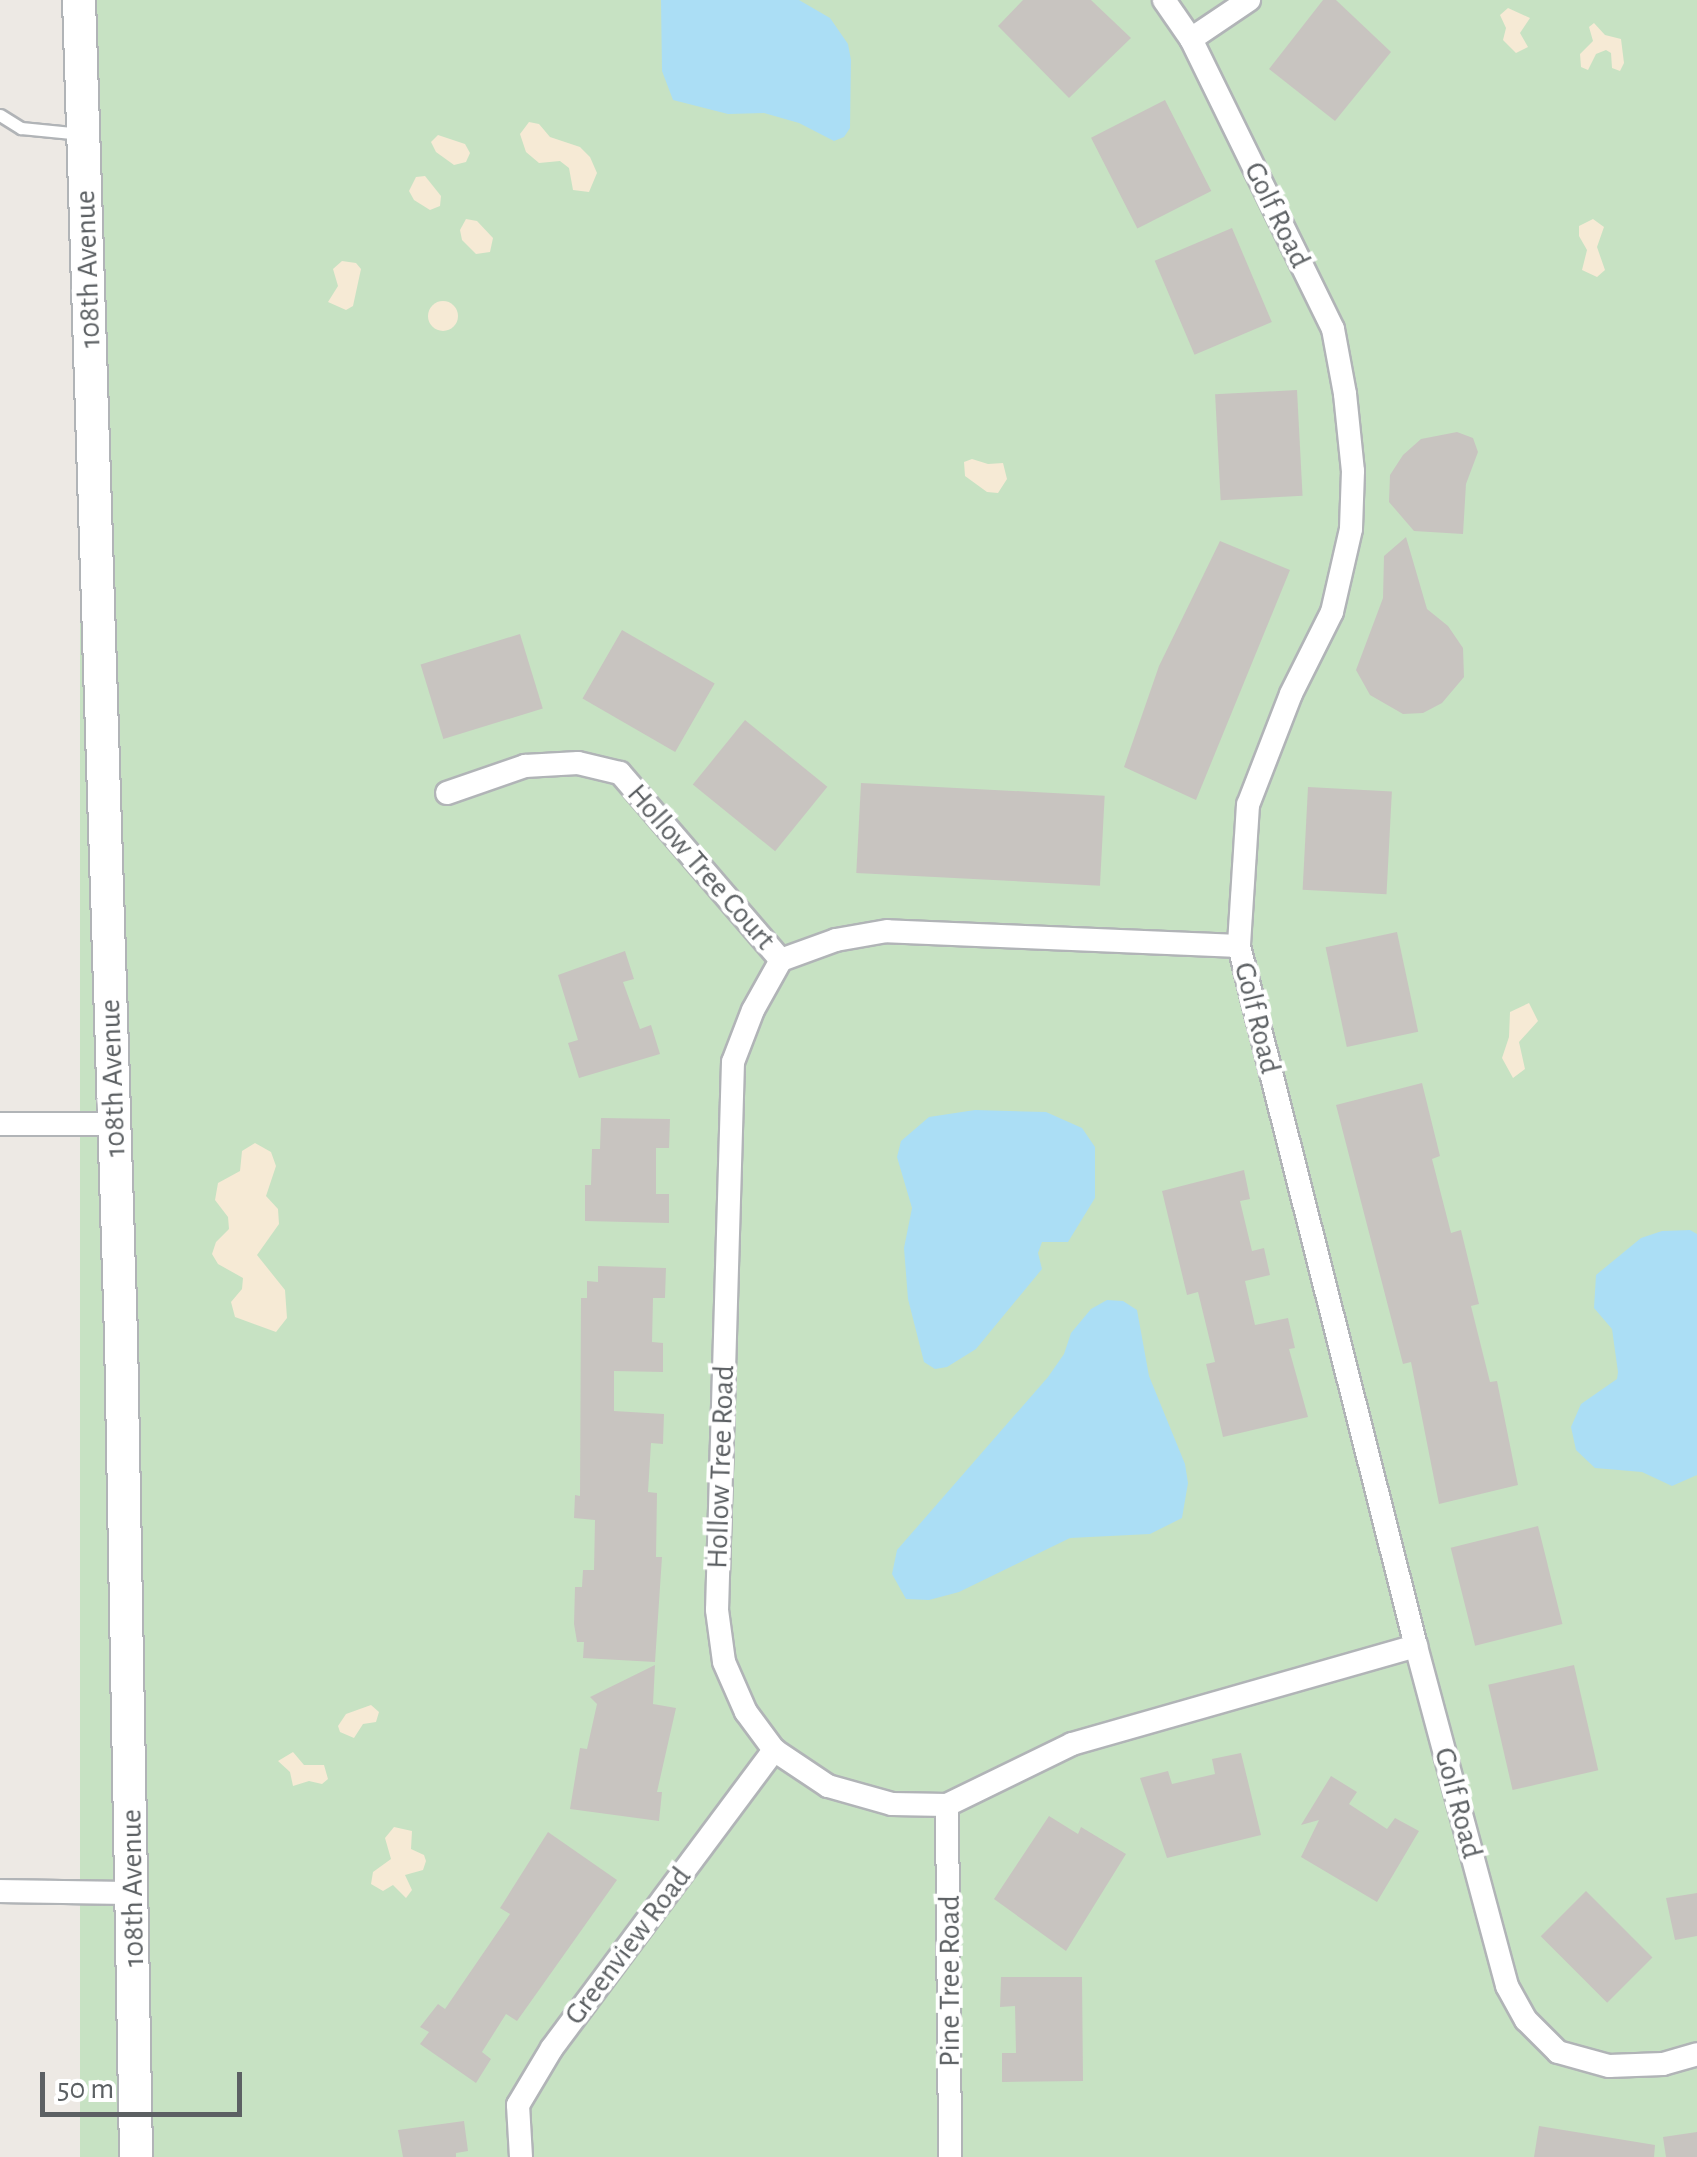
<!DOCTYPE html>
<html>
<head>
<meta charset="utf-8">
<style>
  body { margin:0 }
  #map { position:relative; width:1697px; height:2157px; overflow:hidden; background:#ede9e4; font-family:"Alegreya Sans",sans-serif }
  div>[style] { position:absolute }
  .green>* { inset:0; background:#c7e2c3; transform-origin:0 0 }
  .sand>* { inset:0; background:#f6ead5 }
  .round { border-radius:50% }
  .water>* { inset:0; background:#abdef5 }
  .building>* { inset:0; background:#c8c4c0; transform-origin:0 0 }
  .roads { filter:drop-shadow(2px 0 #b1b4b7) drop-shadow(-2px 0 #b1b4b7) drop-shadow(0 2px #b1b4b7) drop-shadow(0 -2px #b1b4b7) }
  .lane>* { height:11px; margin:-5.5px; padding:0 5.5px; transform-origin:5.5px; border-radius:5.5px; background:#fff }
  .street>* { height:22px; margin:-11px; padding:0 11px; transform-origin:11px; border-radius:11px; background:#fff }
  .secondary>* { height:32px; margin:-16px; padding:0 16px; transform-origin:16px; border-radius:16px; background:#fff }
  span { translate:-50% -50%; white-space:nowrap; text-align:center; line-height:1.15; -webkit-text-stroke:8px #fff; paint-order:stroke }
  .street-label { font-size:30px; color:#5c6063 }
  .scale { position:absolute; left:40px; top:2072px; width:202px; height:45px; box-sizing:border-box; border:5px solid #5c6063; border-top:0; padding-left:12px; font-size:30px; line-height:35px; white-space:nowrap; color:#5c6063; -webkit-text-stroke:8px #fff; paint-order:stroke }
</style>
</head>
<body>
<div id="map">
  <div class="green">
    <div style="left:80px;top:0;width:1617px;height:2158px"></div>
  </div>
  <div class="sand">
    <div style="clip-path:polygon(1508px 8px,1530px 18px,1520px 33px,1528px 47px,1516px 53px,1503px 40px,1506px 28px,1500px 15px)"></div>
    <div style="clip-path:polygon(1594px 23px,1605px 35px,1621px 39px,1624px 63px,1620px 71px,1612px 68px,1611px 53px,1606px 50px,1596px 54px,1588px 70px,1581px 67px,1580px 54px,1593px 41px,1589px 27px)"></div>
    <div style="clip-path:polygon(529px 122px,539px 124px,550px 137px,580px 147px,590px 157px,597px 173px,589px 192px,573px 190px,569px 168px,560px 161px,539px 163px,526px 152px,520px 134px)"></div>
    <div style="clip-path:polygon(438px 135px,465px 144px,470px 153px,466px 162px,454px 165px,436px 152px,431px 142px)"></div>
    <div style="clip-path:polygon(425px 176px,441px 196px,440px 206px,430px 210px,414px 200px,409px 191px,416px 177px)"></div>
    <div style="clip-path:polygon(466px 219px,477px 221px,493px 238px,490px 252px,476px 254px,462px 240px,460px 230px)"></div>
    <div style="clip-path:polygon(1593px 219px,1604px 227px,1597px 247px,1605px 270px,1597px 277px,1582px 270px,1587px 250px,1579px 236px,1579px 226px)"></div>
    <div style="clip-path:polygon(342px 261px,356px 263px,361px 269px,353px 306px,346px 310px,328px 302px,338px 286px,333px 269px)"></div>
    <div class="round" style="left:428px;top:301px;width:30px;height:30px"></div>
    <div style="clip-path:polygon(972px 459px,988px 464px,1003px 463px,1007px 479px,998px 493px,987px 492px,965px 476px,964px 462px)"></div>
    <div style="clip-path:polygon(1529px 1003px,1538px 1021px,1519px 1042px,1525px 1069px,1513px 1078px,1502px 1058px,1509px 1037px,1510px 1012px)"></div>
    <div style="clip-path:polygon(255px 1143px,271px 1152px,276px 1166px,266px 1196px,278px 1209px,279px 1224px,257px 1255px,285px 1290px,287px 1318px,276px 1332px,235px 1317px,231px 1302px,242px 1289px,243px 1278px,218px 1264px,212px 1254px,216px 1242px,229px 1229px,228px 1217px,215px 1200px,218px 1183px,240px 1171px,242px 1151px)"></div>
    <div style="clip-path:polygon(371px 1705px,379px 1712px,376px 1722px,363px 1724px,354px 1738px,340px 1732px,338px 1726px,346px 1714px)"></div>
    <div style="clip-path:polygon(293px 1752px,304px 1765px,324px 1765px,328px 1779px,322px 1784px,309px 1781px,293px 1786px,290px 1772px,278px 1761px)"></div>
    <div style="clip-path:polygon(394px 1827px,412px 1831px,411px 1849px,424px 1855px,426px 1861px,423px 1870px,405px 1875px,412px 1890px,406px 1898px,393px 1885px,383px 1891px,371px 1884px,373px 1872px,391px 1859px,385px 1838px)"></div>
  </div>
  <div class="water">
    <div style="clip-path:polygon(661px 0,799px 0,830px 18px,848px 44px,851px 60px,850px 128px,844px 137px,834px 141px,799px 123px,764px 113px,728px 114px,673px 100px,662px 71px)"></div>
    <div style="clip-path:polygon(975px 1110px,1046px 1112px,1082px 1128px,1095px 1147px,1095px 1198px,1068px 1242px,1042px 1242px,1038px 1253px,1042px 1269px,976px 1349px,947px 1367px,935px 1369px,924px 1362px,908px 1299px,904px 1248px,912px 1208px,897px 1157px,901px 1141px,929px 1117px)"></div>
    <div style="clip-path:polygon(1690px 1230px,1697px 1234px,1697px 1475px,1672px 1486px,1642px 1472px,1595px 1468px,1576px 1450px,1571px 1427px,1581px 1404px,1617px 1379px,1618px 1372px,1612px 1329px,1594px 1308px,1596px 1275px,1641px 1238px,1662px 1231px)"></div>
    <div style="clip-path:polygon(1107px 1300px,1123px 1301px,1137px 1310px,1149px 1376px,1185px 1464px,1188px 1483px,1182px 1518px,1150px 1534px,1070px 1538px,959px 1592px,929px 1600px,906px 1599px,892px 1574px,897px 1550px,1048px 1377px,1064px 1354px,1071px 1333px,1091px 1309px)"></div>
  </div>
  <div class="building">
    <div style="clip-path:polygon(1023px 0,1091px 0,1131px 38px,1069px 98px,998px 26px)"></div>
    <div style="clip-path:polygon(1323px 0,1336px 0,1391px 52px,1335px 121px,1269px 69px)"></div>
    <div style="left:1165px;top:100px;width:102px;height:83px;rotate:63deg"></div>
    <div style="left:1232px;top:228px;width:102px;height:84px;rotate:67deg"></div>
    <div style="left:1297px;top:390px;width:106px;height:82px;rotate:87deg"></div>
    <div style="clip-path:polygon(1457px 432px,1473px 438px,1478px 452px,1466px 484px,1463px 534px,1414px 531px,1389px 502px,1390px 475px,1403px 455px,1421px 439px)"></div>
    <div style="clip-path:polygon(1406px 537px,1427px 609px,1448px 626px,1463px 648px,1464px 677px,1442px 703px,1423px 713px,1403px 714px,1370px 695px,1356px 670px,1383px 598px,1384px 556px)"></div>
    <div style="clip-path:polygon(1220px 541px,1290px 570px,1196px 800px,1124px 767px,1159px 666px)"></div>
    <div style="left:622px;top:630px;width:107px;height:79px;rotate:30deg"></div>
    <div style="left:520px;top:634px;width:78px;height:104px;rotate:73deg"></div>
    <div style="left:745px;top:720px;width:106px;height:83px;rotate:39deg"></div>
    <div style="left:861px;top:783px;width:244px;height:90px;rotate:3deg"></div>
    <div style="left:1308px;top:787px;width:84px;height:103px;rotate:3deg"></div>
    <div style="left:1397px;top:932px;width:102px;height:73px;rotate:78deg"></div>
    <div style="clip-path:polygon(625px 951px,634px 979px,623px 982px,640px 1029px,651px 1025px,660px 1054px,579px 1078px,568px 1043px,578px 1040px,558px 975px)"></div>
    <div style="clip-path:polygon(1422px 1083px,1440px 1156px,1432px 1159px,1451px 1233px,1461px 1230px,1479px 1304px,1471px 1306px,1490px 1382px,1497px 1381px,1518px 1485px,1439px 1504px,1411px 1362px,1403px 1364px,1336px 1105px)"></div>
    <div style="clip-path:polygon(601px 1118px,670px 1119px,669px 1148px,656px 1148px,656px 1194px,669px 1194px,669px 1223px,585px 1221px,585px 1185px,591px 1185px,592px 1149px,600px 1149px)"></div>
    <div style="clip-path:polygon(1244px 1170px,1250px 1199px,1240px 1201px,1252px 1251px,1264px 1248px,1270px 1275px,1245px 1281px,1255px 1325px,1288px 1318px,1295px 1348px,1289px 1349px,1308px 1417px,1223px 1437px,1206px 1364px,1215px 1362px,1198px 1292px,1187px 1295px,1162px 1191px)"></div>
    <div style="clip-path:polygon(598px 1266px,666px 1268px,665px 1298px,653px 1298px,652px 1342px,663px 1343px,663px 1372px,614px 1371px,614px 1411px,664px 1414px,663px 1444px,651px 1443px,648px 1492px,657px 1493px,656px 1557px,662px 1557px,655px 1662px,583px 1658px,584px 1642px,577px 1642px,574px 1624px,575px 1587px,582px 1587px,583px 1570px,594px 1570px,595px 1520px,574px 1518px,575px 1495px,580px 1496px,581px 1298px,587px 1298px,587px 1281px,598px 1282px)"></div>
    <div style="left:1538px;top:1526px;width:101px;height:90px;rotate:76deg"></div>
    <div style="clip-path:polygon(655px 1665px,653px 1704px,676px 1708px,657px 1792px,662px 1792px,659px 1821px,570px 1809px,580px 1748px,587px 1749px,597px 1704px,590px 1697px)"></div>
    <div style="left:1574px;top:1665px;width:108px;height:88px;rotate:77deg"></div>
    <div style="clip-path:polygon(1241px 1753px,1261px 1835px,1167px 1858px,1140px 1778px,1168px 1771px,1172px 1784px,1215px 1774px,1212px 1759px)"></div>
    <div style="clip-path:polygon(1331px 1776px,1357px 1792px,1349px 1804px,1387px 1829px,1395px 1818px,1419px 1831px,1377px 1902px,1301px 1857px,1319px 1820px,1301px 1825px)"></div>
    <div style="clip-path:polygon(1049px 1816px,1078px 1834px,1081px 1827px,1126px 1854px,1066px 1951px,994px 1899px)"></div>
    <div style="clip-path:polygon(548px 1832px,617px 1880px,517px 2021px,506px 2014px,482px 2052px,491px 2059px,476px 2083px,420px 2044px,429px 2032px,420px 2027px,438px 2004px,445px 2009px,510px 1914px,500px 1908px)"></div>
    <div style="left:1586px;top:1891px;width:94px;height:64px;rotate:45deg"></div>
    <div style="clip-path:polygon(1697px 1893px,1697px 1936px,1675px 1940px,1666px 1898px)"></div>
    <div style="clip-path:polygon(1001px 1977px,1082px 1977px,1083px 2081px,1002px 2082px,1002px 2053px,1016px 2053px,1015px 2006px,1000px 2007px)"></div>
    <div style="clip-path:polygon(464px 2121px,468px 2151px,456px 2153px,456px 2157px,403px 2157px,398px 2130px)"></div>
    <div style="clip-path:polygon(1539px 2126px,1655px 2145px,1654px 2157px,1534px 2157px)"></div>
    <div style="clip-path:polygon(1697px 2132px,1697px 2157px,1666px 2157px,1663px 2137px)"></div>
  </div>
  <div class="roads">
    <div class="lane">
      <div style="left:0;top:115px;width:25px;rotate:32deg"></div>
      <div style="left:21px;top:128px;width:61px;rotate:5.6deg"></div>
    </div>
    <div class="street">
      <div style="left:1164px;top:0;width:47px;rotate:55.3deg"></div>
      <div style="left:1191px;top:39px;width:323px;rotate:63.9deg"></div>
      <div style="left:1333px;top:329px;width:66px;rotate:79.5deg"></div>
      <div style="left:1345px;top:394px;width:77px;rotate:84.1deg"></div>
      <div style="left:1353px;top:471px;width:58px;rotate:92deg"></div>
      <div style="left:1351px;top:529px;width:85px;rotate:102.9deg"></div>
      <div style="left:1332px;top:612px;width:92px;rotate:116.6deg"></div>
      <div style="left:1291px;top:694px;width:119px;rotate:111.2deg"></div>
      <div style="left:1248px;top:805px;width:141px;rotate:93.7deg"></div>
      <div style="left:1239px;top:946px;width:722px;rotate:75.81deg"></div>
      <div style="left:1416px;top:1646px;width:352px;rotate:75deg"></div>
      <div style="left:1507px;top:1986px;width:39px;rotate:61deg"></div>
      <div style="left:1526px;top:2020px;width:45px;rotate:45deg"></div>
      <div style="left:1558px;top:2052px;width:53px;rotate:15.4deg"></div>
      <div style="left:1609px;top:2066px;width:54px;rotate:-2.1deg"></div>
      <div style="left:1663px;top:2064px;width:35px;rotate:-16deg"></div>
      <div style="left:1191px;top:39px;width:70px;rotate:-33.9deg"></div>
      <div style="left:447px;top:793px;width:83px;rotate:-19.1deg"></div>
      <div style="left:525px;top:766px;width:53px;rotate:-3.2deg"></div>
      <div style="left:578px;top:763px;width:43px;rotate:13.4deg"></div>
      <div style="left:620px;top:773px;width:247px;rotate:49.3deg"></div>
      <div style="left:1239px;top:946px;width:352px;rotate:-177.6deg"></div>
      <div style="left:887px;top:931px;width:52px;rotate:170deg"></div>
      <div style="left:836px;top:940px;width:59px;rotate:160deg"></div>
      <div style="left:781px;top:960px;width:57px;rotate:119.2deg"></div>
      <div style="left:753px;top:1010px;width:56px;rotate:111deg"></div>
      <div style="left:733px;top:1062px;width:548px;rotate:91.67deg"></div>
      <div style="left:717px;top:1610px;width:52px;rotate:82.3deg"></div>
      <div style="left:724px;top:1662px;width:55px;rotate:66.3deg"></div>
      <div style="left:746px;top:1712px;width:47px;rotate:53.6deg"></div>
      <div style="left:774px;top:1750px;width:65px;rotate:33.7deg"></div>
      <div style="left:828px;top:1786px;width:66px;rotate:15.7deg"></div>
      <div style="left:892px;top:1804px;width:55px;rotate:1deg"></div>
      <div style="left:947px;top:1805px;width:139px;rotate:-26deg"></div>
      <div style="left:1072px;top:1744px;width:358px;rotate:-15.9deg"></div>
      <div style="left:0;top:1124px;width:114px"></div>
      <div style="left:947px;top:1805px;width:352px;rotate:89.5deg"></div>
      <div style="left:0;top:1891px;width:133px;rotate:0.9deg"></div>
      <div style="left:521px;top:2157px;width:52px;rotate:-93.3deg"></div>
      <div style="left:518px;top:2105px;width:66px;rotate:-59.2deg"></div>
      <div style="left:552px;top:2048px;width:372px;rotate:-53.3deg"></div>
    </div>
    <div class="secondary">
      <div style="left:79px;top:0;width:1337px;rotate:88.2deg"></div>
      <div style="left:121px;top:1336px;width:821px;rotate:88.95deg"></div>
    </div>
  </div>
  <div class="street-label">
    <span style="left:1277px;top:215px;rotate:64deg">Golf Road</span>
    <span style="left:88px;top:269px;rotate:-92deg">108th Avenue</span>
    <span style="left:701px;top:867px;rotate:49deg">Hollow Tree Court</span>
    <span style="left:1257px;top:1018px;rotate:76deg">Golf Road</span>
    <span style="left:113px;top:1078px;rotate:-92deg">108th Avenue</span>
    <span style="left:721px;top:1467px;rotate:-88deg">Hollow Tree Road</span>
    <span style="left:1458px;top:1803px;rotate:75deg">Golf Road</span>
    <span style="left:133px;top:1888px;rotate:-91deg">108th Avenue</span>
    <span style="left:628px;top:1946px;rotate:-53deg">Greenview Road</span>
    <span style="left:950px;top:1981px;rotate:-90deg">Pine Tree Road</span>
  </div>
  <div class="scale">50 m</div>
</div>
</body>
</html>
